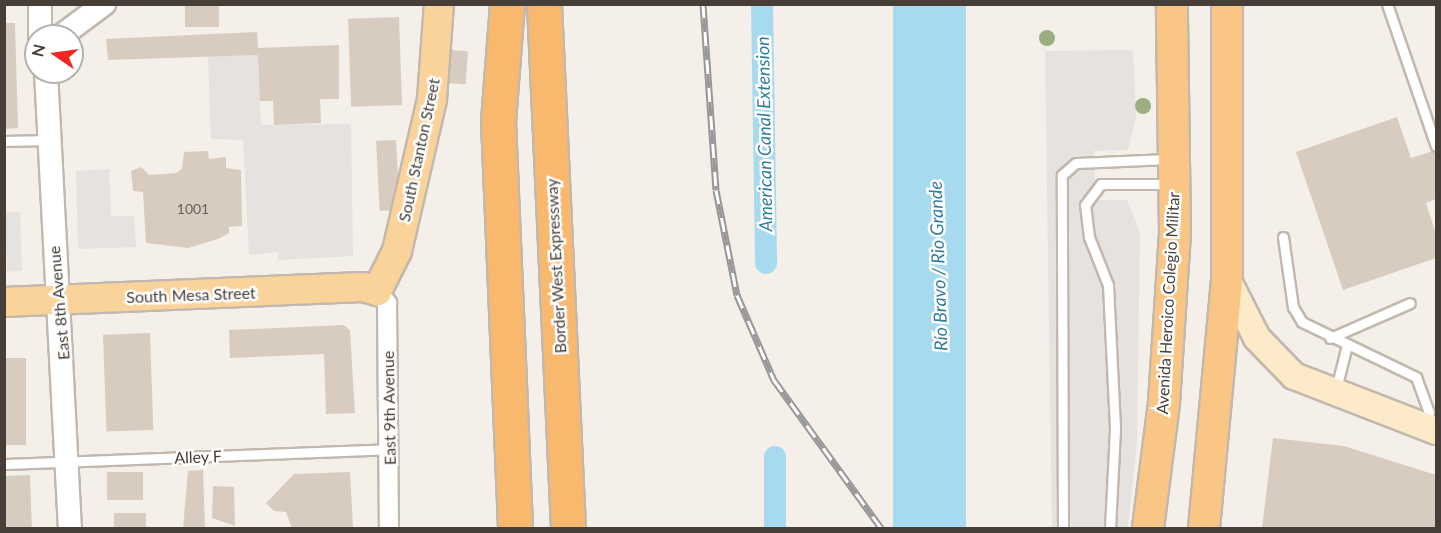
<!DOCTYPE html>
<html>
<head>
<meta charset="utf-8">
<style>
  body { margin:0 }
  #map { position:relative; width:1441px; height:533px; overflow:hidden; background:#f4efe8; font-family:Lato,sans-serif }
  div>[style] { position:absolute }
  .parking>* { inset:0; background:#e5e2e0; transform-origin:0 0 }
  .water>* { inset:0; background:#a7daee; transform-origin:0 0 }
  .canal>* { height:22px; margin:-11px; padding:0 11px; transform-origin:11px; border-radius:11px; background:#a7daee }
  .building>* { inset:0; background:#d8ccc1; transform-origin:0 0 }
  .roads { filter:drop-shadow(2px 0 #c2b8ae) drop-shadow(-2px 0 #c2b8ae) drop-shadow(0 2px #c2b8ae) drop-shadow(0 -2px #c2b8ae) }
  .service>* { height:9px; margin:-4.5px; padding:0 4.5px; transform-origin:4.5px; border-radius:4.5px; background:#fff }
  .minor>* { height:18px; margin:-9px; padding:0 9px; transform-origin:9px; border-radius:9px; background:#fff }
  .tertiary>* { height:22px; margin:-11px; padding:0 11px; transform-origin:11px; border-radius:11px; background:#fff }
  .secondary>* { height:26px; margin:-13px; padding:0 13px; transform-origin:13px; border-radius:13px; background:#fceac9 }
  .primary>* { height:28px; margin:-14px; padding:0 14px; transform-origin:14px; border-radius:14px; background:#fad39b }
  .trunk>* { height:30px; margin:-15px; padding:0 15px; transform-origin:15px; border-radius:15px; background:#f9c685 }
  .motorway>* { height:33px; margin:-16.5px; padding:0 16.5px; transform-origin:16.5px; border-radius:16.5px; background:#f8b96f }
  .rail>* { height:7px; margin-top:-3.5px; transform-origin:0; background:repeating-linear-gradient(90deg,#fff 0 14px,#979797 0 28px); box-sizing:border-box; border-block:2px solid #979797 }
  .trees>* { width:16px; height:16px; margin:-8px; border-radius:50%; background:#9bad81 }
  span { translate:-50% -50%; white-space:nowrap; text-align:center; line-height:1.15; -webkit-text-stroke:5px #fff; paint-order:stroke }
  .number-label { font-size:14px; color:#6b625a }
  .number-label span { -webkit-text-stroke-width:0 }
  .street-label { font-size:16px; color:#473f37 }
  .water-label { font-size:18px; color:#307e9f; font-style:italic }
  .frame { position:absolute; inset:0; border:6px solid #473f37; pointer-events:none }
  .north { position:absolute; left:24px; top:24px; width:60px; height:60px; box-sizing:border-box; background:#fff; border:2px solid #b5b2af; border-radius:50%; rotate:283deg; font-size:16px; font-weight:700; line-height:24px; text-align:center; color:#473f37 }
  .north::after { content:''; display:block; margin:auto; width:21px; height:27px; background:#f22721; clip-path:polygon(50% 0,100% 100%,50% 72%,0 100%) }
</style>
</head>
<body>
<div id="map">
  <div class="parking">
    <div style="clip-path:polygon(1133px 50px,1136px 117px,1128px 150px,1094px 151px,1095px 200px,1127px 200px,1140px 233px,1137px 442px,1128px 528px,1052px 528px,1045px 51px)"></div>
    <div style="clip-path:polygon(258px 55px,261px 125px,351px 124px,353px 256px,278px 260px,278px 252px,249px 255px,243px 140px,211px 139px,208px 56px)"></div>
    <div style="clip-path:polygon(109px 169px,111px 216px,134px 216px,136px 247px,78px 249px,76px 171px)"></div>
    <div style="left:20px;top:212px;width:59px;height:15px;rotate:88deg"></div>
  </div>
  <div class="water">
    <div style="left:893px;top:5px;width:73px;height:523px"></div>
  </div>
  <div class="canal">
    <div style="left:762px;top:4px;width:259px;rotate:89.1deg"></div>
    <div style="left:775px;top:457px;width:71px;rotate:90deg"></div>
  </div>
  <div class="building">
    <div style="left:185px;top:4px;width:34px;height:23px"></div>
    <div style="left:399px;top:17px;width:88px;height:51px;rotate:88deg"></div>
    <div style="clip-path:polygon(4px 23px,15px 23px,18px 128px,4px 129px)"></div>
    <div style="clip-path:polygon(257px 32px,258px 48px,339px 45px,339px 99px,320px 99px,321px 123px,274px 125px,273px 101px,260px 101px,258px 55px,108px 60px,106px 39px)"></div>
    <div style="left:420px;top:48px;width:48px;height:33px;rotate:4deg"></div>
    <div style="clip-path:polygon(1397px 117px,1411px 158px,1436px 150px,1436px 199px,1426px 203px,1436px 234px,1436px 258px,1343px 290px,1296px 152px)"></div>
    <div style="left:396px;top:140px;width:70px;height:20px;rotate:87deg"></div>
    <div style="clip-path:polygon(208px 151px,209px 159px,226px 157px,226px 168px,241px 170px,242px 226px,229px 227px,229px 233px,218px 239px,188px 248px,146px 243px,143px 192px,133px 191px,131px 171px,141px 167px,149px 175px,176px 173px,182px 169px,184px 152px)"></div>
    <div style="clip-path:polygon(344px 325px,350px 330px,355px 413px,326px 414px,324px 354px,230px 358px,229px 330px)"></div>
    <div style="left:150px;top:333px;width:97px;height:47px;rotate:88deg"></div>
    <div style="left:4px;top:358px;width:22px;height:87px"></div>
    <div style="clip-path:polygon(1273px 438px,1344px 446px,1436px 475px,1436px 528px,1262px 528px)"></div>
    <div style="clip-path:polygon(203px 470px,205px 528px,183px 528px,188px 471px)"></div>
    <div style="left:107px;top:472px;width:36px;height:28px"></div>
    <div style="clip-path:polygon(350px 472px,353px 528px,292px 528px,286px 512px,274px 511px,266px 503px,294px 474px)"></div>
    <div style="left:30px;top:475px;width:53px;height:26px;rotate:88deg"></div>
    <div style="clip-path:polygon(213px 486px,234px 487px,235px 526px,212px 518px)"></div>
    <div style="left:146px;top:513px;width:15px;height:32px;rotate:90deg"></div>
  </div>
  <div class="roads">
    <div class="service">
      <div style="left:1387px;top:4px;width:150px;rotate:71deg"></div>
      <div style="left:4px;top:141px;width:45px;rotate:-1.3deg"></div>
      <div style="left:1283px;top:237px;width:71px;rotate:81.9deg"></div>
      <div style="left:1293px;top:307px;width:17px;rotate:59deg"></div>
      <div style="left:1302px;top:322px;width:127px;rotate:25.8deg"></div>
      <div style="left:1416px;top:377px;width:37px;rotate:70deg"></div>
      <div style="left:1429px;top:412px;width:13px;rotate:103deg"></div>
      <div style="left:1330px;top:338px;width:87px;rotate:-23.6deg"></div>
      <div style="left:1336px;top:389px;width:45px;rotate:-76deg"></div>
      <div style="left:4px;top:464px;width:387px;rotate:-2.2deg"></div>
      <div style="left:1063px;top:528px;width:353px;rotate:-90.2deg"></div>
      <div style="left:1062px;top:175px;width:18px;rotate:-41deg"></div>
      <div style="left:1076px;top:163px;width:93px;rotate:-2.5deg"></div>
      <div style="left:1110px;top:528px;width:100px;rotate:-87.1deg"></div>
      <div style="left:1115px;top:428px;width:143px;rotate:-92.8deg"></div>
      <div style="left:1108px;top:285px;width:52px;rotate:-111.6deg"></div>
      <div style="left:1089px;top:237px;width:32px;rotate:-97deg"></div>
      <div style="left:1085px;top:205px;width:26px;rotate:-53deg"></div>
      <div style="left:1101px;top:184px;width:71px"></div>
    </div>
    <div class="minor">
      <div style="left:377px;top:291px;width:16px;rotate:50deg"></div>
      <div style="left:387px;top:303px;width:225px;rotate:89.5deg"></div>
    </div>
    <div class="tertiary">
      <div style="left:40px;top:4px;width:32px;rotate:90deg"></div>
      <div style="left:61px;top:36px;width:54px;rotate:-36.7deg"></div>
      <div style="left:46px;top:72px;width:457px;rotate:87deg"></div>
    </div>
    <div class="secondary">
      <div style="left:1227px;top:279px;width:66px;rotate:63deg"></div>
      <div style="left:1257px;top:338px;width:53px;rotate:45.8deg"></div>
      <div style="left:1294px;top:376px;width:152px;rotate:21.2deg"></div>
    </div>
    <div class="primary">
      <div style="left:4px;top:302px;width:359px;rotate:-2.4deg"></div>
      <div style="left:363px;top:287px;width:15px;rotate:16deg"></div>
      <div style="left:377px;top:291px;width:45px;rotate:-63.4deg"></div>
      <div style="left:397px;top:251px;width:156px;rotate:-77deg"></div>
      <div style="left:432px;top:99px;width:95px;rotate:-85.8deg"></div>
    </div>
    <div class="trunk">
      <div style="left:1148px;top:528px;width:126px;rotate:-82.7deg"></div>
      <div style="left:1164px;top:403px;width:171px;rotate:-86.3deg"></div>
      <div style="left:1175px;top:232px;width:228px;rotate:-90.8deg"></div>
      <div style="left:1204px;top:528px;width:250px;rotate:-84.7deg"></div>
      <div style="left:1227px;top:279px;width:275px;rotate:-90deg"></div>
    </div>
    <div class="motorway">
      <div style="left:507px;top:4px;width:117px;rotate:94.4deg"></div>
      <div style="left:498px;top:121px;width:407px;rotate:87.6deg"></div>
      <div style="left:544px;top:4px;width:525px;rotate:87.38deg"></div>
    </div>
  </div>
  <div class="rail">
    <div style="left:703px;top:4px;width:186px;rotate:86deg"></div>
    <div style="left:716px;top:190px;width:107px;rotate:78.7deg"></div>
    <div style="left:737px;top:295px;width:93px;rotate:66.5deg"></div>
    <div style="left:774px;top:380px;width:183px;rotate:54.1deg"></div>
  </div>
  <div class="trees">
    <div style="left:1047px;top:38px"></div>
    <div style="left:1143px;top:106px"></div>
  </div>
  <div class="number-label">
    <span style="left:193px;top:209px">1001</span>
  </div>
  <div class="street-label">
    <span style="left:419px;top:150px;rotate:-78deg">South Stanton Street</span>
    <span style="left:556px;top:266px;rotate:-93deg">Border West Expressway</span>
    <span style="left:191px;top:295px;rotate:-2deg">South Mesa Street</span>
    <span style="left:59px;top:303px;rotate:-95deg">East 8th Avenue</span>
    <span style="left:1168px;top:303px;rotate:-87deg">Avenida Heroico Colegio Militar</span>
    <span style="left:389px;top:408px;rotate:-91deg">East 9th Avenue</span>
    <span style="left:198px;top:457px;rotate:-2deg">Alley F</span>
  </div>
  <div class="water-label">
    <span style="left:764px;top:134px;rotate:-91deg">American Canal Extension</span>
    <span style="left:938px;top:266px;rotate:-92deg">Río Bravo / Rio Grande</span>
  </div>
  <div class="frame"></div>
  <div class="north">N</div>
</div>
</body>
</html>
